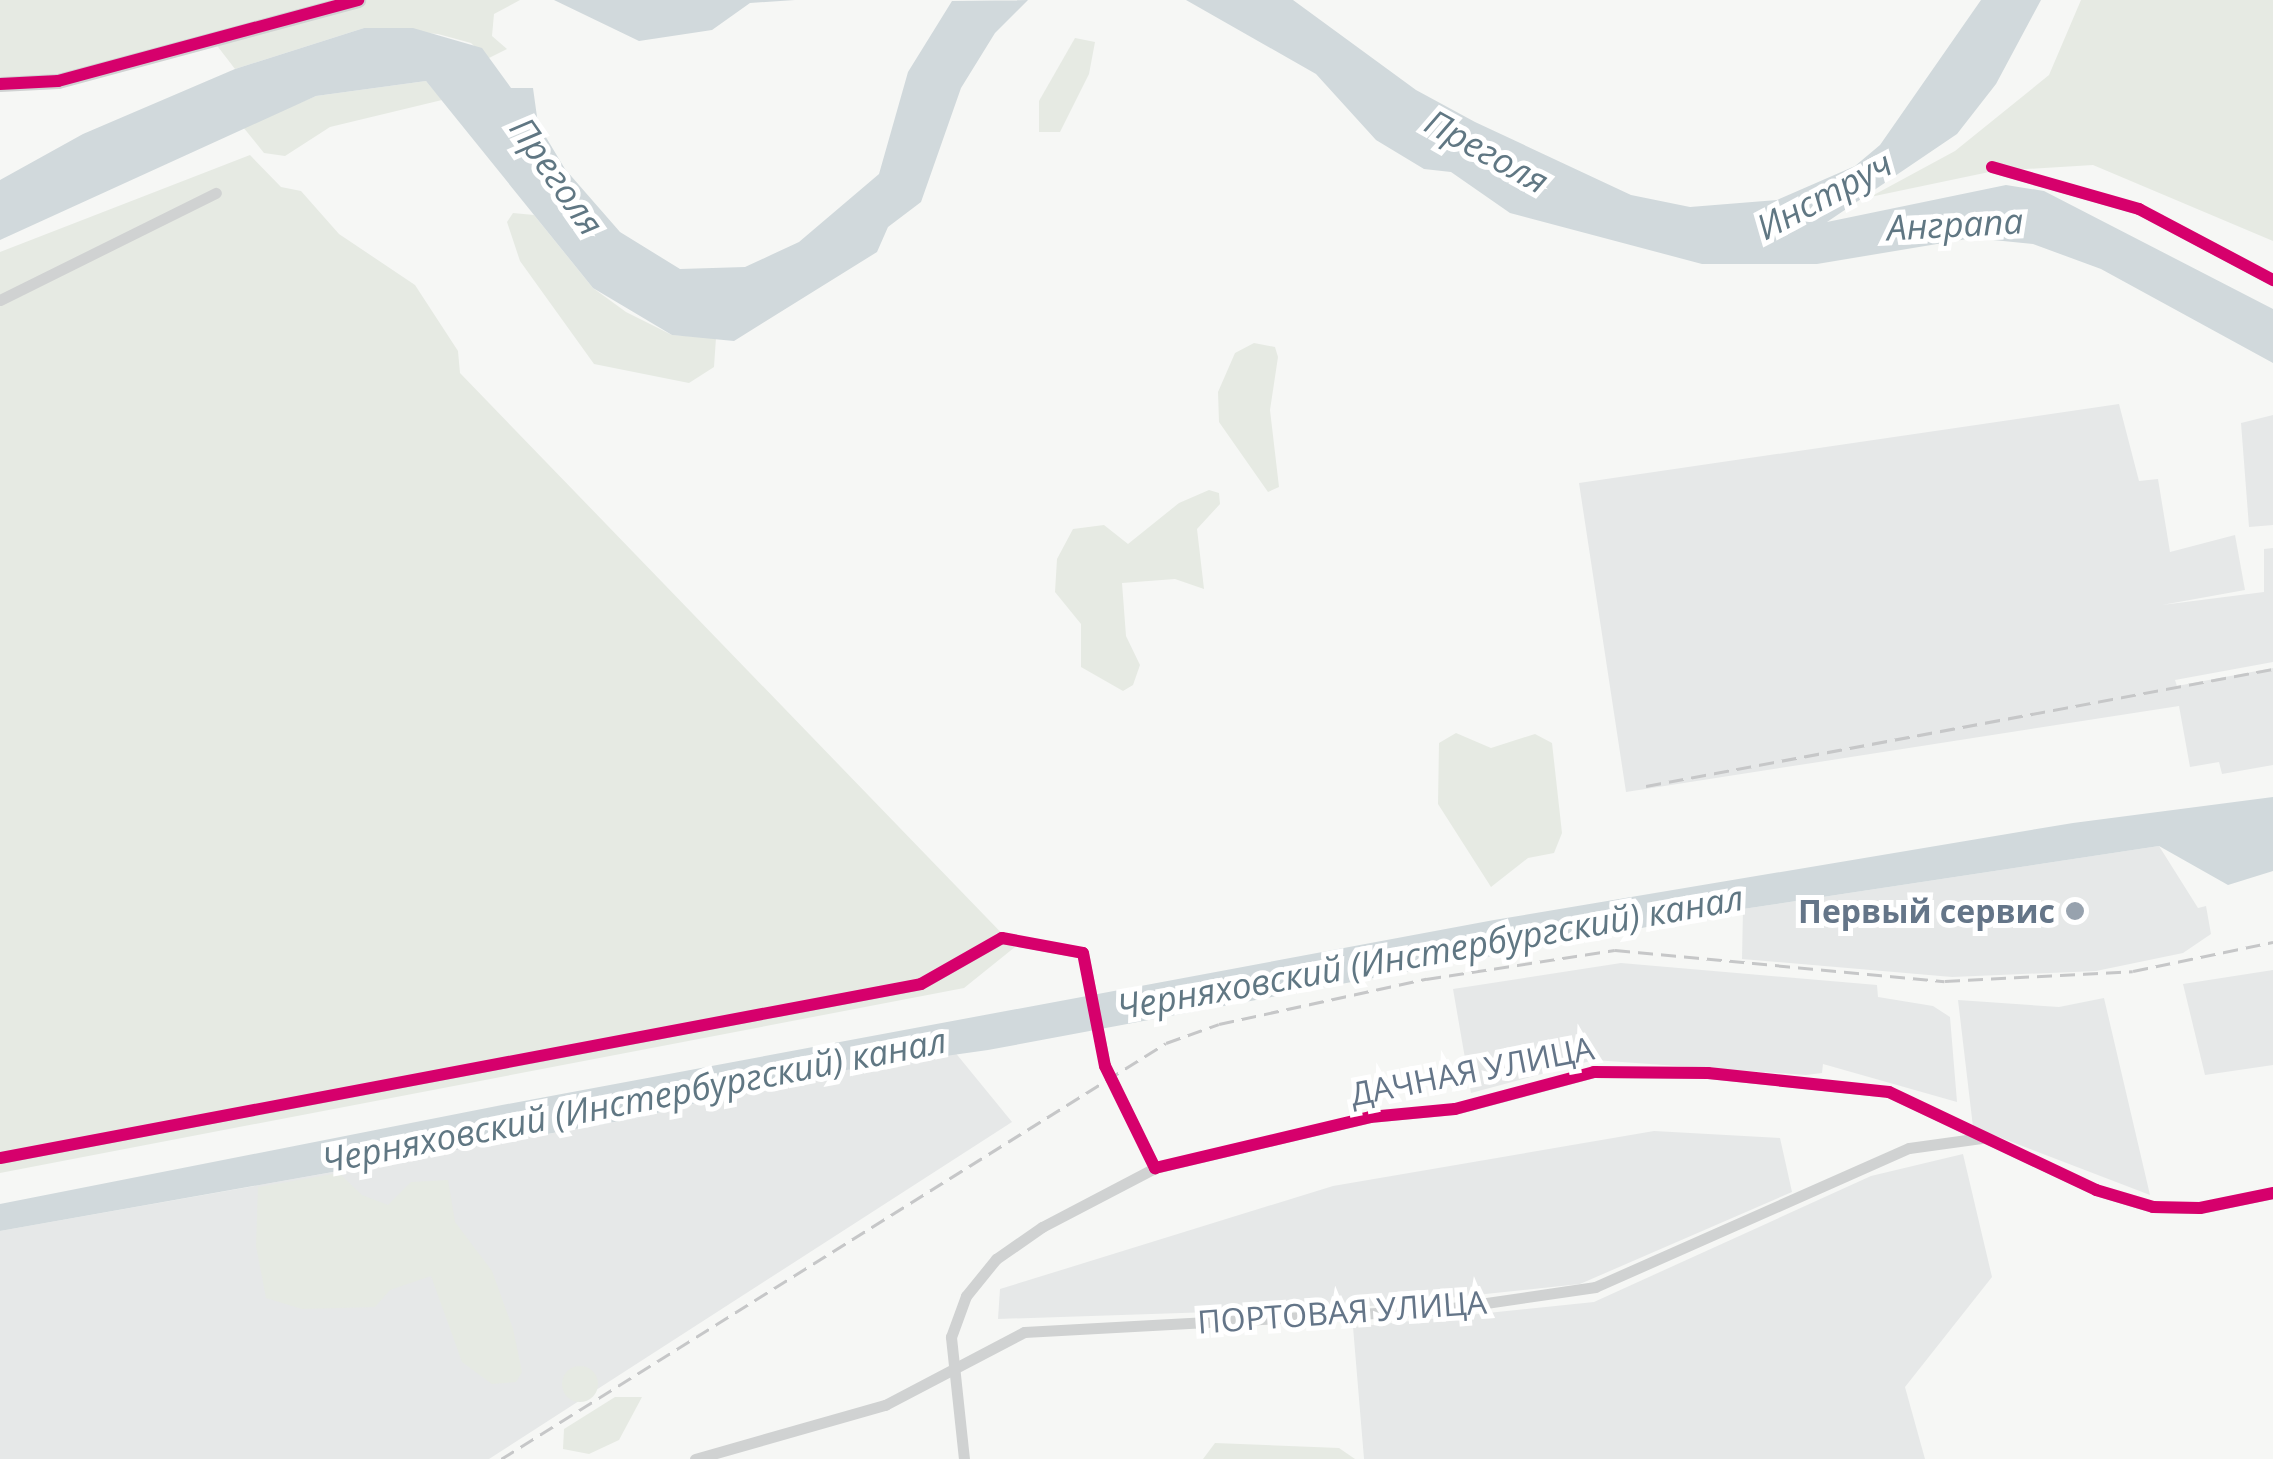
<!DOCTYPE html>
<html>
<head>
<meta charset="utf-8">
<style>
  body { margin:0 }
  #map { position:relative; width:2273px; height:1459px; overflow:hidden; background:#f6f7f5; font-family:"Open Sans",sans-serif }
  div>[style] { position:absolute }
  .built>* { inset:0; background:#e6e8e8 }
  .green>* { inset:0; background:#e6eae3 }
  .round { border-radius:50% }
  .water>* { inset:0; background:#d1d9dc }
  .minor>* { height:11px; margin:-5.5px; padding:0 5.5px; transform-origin:5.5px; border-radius:5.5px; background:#d0d2d2 }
  .tertiary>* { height:15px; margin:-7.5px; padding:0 7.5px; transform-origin:7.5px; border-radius:7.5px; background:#d0d2d2 }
  .rail>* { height:2.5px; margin-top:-1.25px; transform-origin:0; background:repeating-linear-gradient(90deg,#c6c7c8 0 15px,transparent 0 23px) }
  .cycleway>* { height:12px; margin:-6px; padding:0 6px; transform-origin:6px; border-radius:6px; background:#d6006c }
  .dots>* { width:28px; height:28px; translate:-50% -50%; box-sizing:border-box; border:5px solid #fff; border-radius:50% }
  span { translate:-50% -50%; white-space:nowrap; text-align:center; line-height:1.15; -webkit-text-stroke:10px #fff; paint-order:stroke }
  .poi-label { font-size:32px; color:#647588; font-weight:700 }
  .right { translate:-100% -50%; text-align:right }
  .street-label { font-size:32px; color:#647588 }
  .water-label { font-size:35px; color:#607783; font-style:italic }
</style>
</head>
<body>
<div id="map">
  <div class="built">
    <div style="clip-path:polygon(2119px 404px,2139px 481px,2158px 479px,2170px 552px,2235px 535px,2245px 590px,2162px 605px,2264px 592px,2264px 549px,2273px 548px,2273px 662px,2175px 680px,2177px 686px,2273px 668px,2273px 765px,2222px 774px,2219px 762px,2190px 767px,2179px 706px,1626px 792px,1579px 483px)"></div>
    <div style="clip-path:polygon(2273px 415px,2273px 525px,2249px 527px,2241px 423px)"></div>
    <div style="clip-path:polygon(2159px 846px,2198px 908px,2206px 906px,2211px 934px,2183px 953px,2096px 971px,1952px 977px,1742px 959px,1743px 909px)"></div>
    <div style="clip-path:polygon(1621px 963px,1877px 985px,1878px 997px,1933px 1006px,1950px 1017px,1957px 1102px,1823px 1064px,1822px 1073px,1806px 1075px,1594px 1060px,1471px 1093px,1453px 989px)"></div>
    <div style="clip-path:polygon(2273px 970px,2273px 1065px,2205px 1075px,2183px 984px)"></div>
    <div style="clip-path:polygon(2104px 998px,2150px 1195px,1973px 1127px,1958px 1000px,2059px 1007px)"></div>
    <div style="clip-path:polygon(954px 1051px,1012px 1122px,489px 1459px,0 1459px,0 1231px,638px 1118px,804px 1076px)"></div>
    <div style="clip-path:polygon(1654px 1131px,1780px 1138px,1792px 1192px,1580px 1284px,1361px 1307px,998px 1319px,1000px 1289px,1333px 1186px)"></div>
    <div style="clip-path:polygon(1963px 1154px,1992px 1277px,1905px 1387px,1925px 1459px,1364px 1459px,1353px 1327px,1594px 1302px,1871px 1176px)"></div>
  </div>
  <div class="green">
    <div style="clip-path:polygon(0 0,520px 0,494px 14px,492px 36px,507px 49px,487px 59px,471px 43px,438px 34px,364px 28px,235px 69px,215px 43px,58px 81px,0 84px)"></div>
    <div style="clip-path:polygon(2081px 0,2273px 0,2273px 241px,2093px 165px,1994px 171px,1870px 197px,1955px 151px,2049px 75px)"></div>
    <div style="clip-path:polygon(1075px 38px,1095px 42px,1089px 74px,1060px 132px,1039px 132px,1039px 101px)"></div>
    <div style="clip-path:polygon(426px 81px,442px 100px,330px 127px,285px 156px,264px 153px,243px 127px,316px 96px)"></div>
    <div style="clip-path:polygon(250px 155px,281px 187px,301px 191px,339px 234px,415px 285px,458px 351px,460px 373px,1015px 947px,964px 988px,0 1173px,0 252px)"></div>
    <div style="clip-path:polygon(513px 213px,534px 215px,593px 288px,626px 312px,672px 335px,716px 338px,714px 367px,689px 383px,594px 364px,520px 261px,507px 222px)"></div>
    <div style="clip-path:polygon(1254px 343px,1275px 347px,1278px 357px,1270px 410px,1279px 487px,1268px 492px,1219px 422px,1218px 392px,1235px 353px)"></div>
    <div style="clip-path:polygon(1209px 490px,1219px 493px,1220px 504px,1197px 529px,1204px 589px,1175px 579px,1122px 583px,1126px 636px,1140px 665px,1133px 685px,1123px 691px,1081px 667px,1081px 624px,1055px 592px,1057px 559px,1073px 529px,1104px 525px,1128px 544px,1179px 503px)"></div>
    <div style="clip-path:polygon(1456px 733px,1491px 748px,1535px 734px,1552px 743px,1562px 833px,1554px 853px,1528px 858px,1491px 887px,1438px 804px,1439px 743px)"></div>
    <div style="clip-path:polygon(339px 1173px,362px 1195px,388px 1205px,411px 1182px,448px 1180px,455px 1222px,492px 1271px,513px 1329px,522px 1372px,516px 1382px,492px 1384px,462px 1362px,431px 1276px,390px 1290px,375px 1307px,302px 1309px,266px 1298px,256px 1246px,258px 1187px)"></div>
    <div class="round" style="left:562px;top:1366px;width:36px;height:36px"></div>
    <div style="clip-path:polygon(615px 1397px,642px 1397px,619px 1440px,589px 1454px,563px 1449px,564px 1429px)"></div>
    <div style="clip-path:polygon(1215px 1443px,1339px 1448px,1355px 1459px,1203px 1459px)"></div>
  </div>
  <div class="water">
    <div style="clip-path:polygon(554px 0,795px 0,750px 3px,712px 30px,639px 41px)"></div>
    <div style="clip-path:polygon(1028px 0,995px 33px,961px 88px,921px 202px,888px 227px,877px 252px,734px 341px,672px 335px,593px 288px,426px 81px,316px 96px,0 240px,0 180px,83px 134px,235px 69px,364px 28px,413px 28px,482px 48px,511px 88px,533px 88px,538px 124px,565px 169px,620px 232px,680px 269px,745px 267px,799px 242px,879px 174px,908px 72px,952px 1px)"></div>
    <div style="clip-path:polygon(1186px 0,1293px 0,1416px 90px,1475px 122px,1631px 195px,1690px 207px,1777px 200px,1855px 166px,1880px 145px,1981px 0,2041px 0,1996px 84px,1957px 134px,1827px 222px,2006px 185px,2044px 191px,2273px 309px,2273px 363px,2101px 269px,2033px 244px,1973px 238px,1817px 264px,1702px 264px,1510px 213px,1451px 172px,1424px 169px,1376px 140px,1316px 74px)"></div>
    <div style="clip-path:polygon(2273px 797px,2273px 871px,2228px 885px,2159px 846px,1743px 909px,988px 1050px,804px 1076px,637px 1118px,0 1231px,0 1204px,502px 1105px,1494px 920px,2073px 823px)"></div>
  </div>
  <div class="minor">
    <div style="left:1992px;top:167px;width:153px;rotate:15.9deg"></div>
    <div style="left:2139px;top:209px;width:152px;rotate:27.9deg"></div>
    <div style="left:0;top:300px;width:241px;rotate:-26.4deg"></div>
    <div style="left:0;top:1158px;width:937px;rotate:-10.7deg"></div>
    <div style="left:921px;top:984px;width:93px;rotate:-29.6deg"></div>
    <div style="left:1002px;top:938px;width:82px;rotate:10.5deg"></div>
    <div style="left:1083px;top:953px;width:115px;rotate:79deg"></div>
    <div style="left:1105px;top:1066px;width:114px;rotate:63.9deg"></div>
    <div style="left:1155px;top:1168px;width:221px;rotate:-13.3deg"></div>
    <div style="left:1370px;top:1117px;width:85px;rotate:-5.4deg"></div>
    <div style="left:1455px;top:1109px;width:144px;rotate:-14.9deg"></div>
    <div style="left:1594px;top:1072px;width:114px;rotate:0.5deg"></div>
    <div style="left:1708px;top:1073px;width:182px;rotate:6deg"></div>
    <div style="left:1889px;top:1092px;width:229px;rotate:25.3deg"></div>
    <div style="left:2096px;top:1190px;width:59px;rotate:16.6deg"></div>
    <div style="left:2153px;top:1207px;width:47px;rotate:1.2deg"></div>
    <div style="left:2200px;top:1208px;width:75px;rotate:-11.6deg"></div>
    <div style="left:695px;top:1459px;width:198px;rotate:-15.9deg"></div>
    <div style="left:885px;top:1405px;width:157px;rotate:-27.7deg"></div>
    <div style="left:1024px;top:1332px;width:422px;rotate:-3.1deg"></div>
    <div style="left:1445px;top:1309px;width:152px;rotate:-8.3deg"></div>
    <div style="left:1595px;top:1287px;width:343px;rotate:-23.9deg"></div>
    <div style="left:1909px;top:1148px;width:73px;rotate:-7.9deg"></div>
    <div style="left:964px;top:1459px;width:123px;rotate:-96.1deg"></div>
    <div style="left:951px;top:1337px;width:44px;rotate:-69.9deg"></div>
    <div style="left:966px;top:1296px;width:48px;rotate:-51deg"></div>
    <div style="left:996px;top:1259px;width:56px;rotate:-34.8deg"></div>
    <div style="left:1042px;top:1227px;width:127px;rotate:-27.6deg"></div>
  </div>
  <div class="tertiary">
    <div style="left:0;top:84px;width:58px;rotate:-3deg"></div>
    <div style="left:58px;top:81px;width:311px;rotate:-15.1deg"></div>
  </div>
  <div class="rail">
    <div style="left:1646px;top:786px;width:638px;rotate:-10.57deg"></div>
    <div style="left:501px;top:1459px;width:784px;rotate:-32.03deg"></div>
    <div style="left:1166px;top:1043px;width:56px;rotate:-19.7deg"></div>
    <div style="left:1219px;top:1024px;width:212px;rotate:-12.3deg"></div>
    <div style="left:1426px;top:979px;width:191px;rotate:-8.7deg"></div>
    <div style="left:1615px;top:950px;width:331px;rotate:5.4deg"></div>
    <div style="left:1945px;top:981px;width:188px;rotate:-3deg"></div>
    <div style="left:2133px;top:971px;width:143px;rotate:-11.7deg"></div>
  </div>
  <div class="cycleway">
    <div style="left:0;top:84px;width:58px;rotate:-3deg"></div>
    <div style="left:58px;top:81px;width:311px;rotate:-15.1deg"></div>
    <div style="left:1992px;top:167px;width:153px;rotate:15.9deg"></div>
    <div style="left:2139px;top:209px;width:152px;rotate:27.9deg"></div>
    <div style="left:0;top:1158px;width:937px;rotate:-10.7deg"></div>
    <div style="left:921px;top:984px;width:93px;rotate:-29.6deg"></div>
    <div style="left:1002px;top:938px;width:82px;rotate:10.5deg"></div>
    <div style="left:1083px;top:953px;width:115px;rotate:79deg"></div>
    <div style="left:1105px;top:1066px;width:114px;rotate:63.9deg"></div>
    <div style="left:1155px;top:1168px;width:221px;rotate:-13.3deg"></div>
    <div style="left:1370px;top:1117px;width:85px;rotate:-5.4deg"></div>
    <div style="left:1455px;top:1109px;width:144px;rotate:-14.9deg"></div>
    <div style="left:1594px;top:1072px;width:114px;rotate:0.5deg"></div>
    <div style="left:1708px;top:1073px;width:182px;rotate:6deg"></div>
    <div style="left:1889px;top:1092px;width:229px;rotate:25.3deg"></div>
    <div style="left:2096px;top:1190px;width:59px;rotate:16.6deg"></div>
    <div style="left:2153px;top:1207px;width:47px;rotate:1.2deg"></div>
    <div style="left:2200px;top:1208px;width:75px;rotate:-11.6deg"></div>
  </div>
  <div class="dots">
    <div style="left:2075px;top:911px;background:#97a2ae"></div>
  </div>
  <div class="poi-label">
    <span class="right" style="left:2055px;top:911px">Первый сервис</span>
  </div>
  <div class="street-label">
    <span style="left:1472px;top:1071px;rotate:-11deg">ДАЧНАЯ УЛИЦА</span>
    <span style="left:1342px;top:1312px;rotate:-4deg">ПОРТОВАЯ УЛИЦА</span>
  </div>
  <div class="water-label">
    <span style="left:1487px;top:151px;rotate:29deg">Преголя</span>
    <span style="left:557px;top:176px;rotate:55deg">Преголя</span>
    <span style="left:1824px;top:195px;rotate:-28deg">Инструч</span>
    <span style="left:1955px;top:224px;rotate:-3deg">Анграпа</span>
    <span style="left:1430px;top:952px;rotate:-10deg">Черняховский (Инстербургский) канал</span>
    <span style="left:634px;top:1100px;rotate:-11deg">Черняховский (Инстербургский) канал</span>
  </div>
</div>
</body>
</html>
